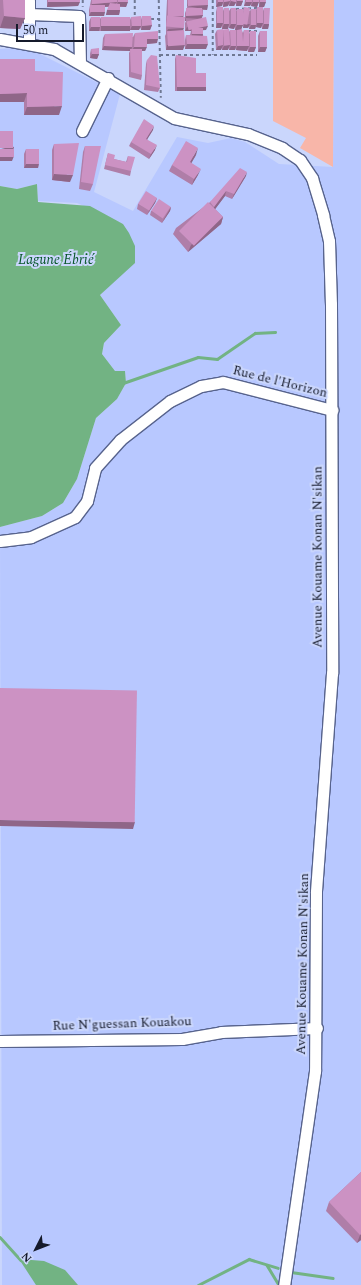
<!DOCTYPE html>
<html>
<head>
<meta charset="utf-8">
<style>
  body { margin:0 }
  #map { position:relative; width:361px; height:1285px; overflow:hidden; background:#cad6fc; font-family:Spectral,serif }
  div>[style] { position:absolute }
  .built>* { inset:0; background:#b8c8ff }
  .green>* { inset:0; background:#f8b6a9 }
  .water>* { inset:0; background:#72b383 }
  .stream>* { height:2.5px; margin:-1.25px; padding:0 1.25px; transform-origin:1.25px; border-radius:1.25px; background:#72b383 }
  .path>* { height:1.5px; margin-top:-0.75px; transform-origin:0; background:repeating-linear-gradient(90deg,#6f7893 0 3px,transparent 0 6px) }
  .roads { filter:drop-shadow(1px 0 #57638d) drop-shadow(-1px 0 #57638d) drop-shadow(0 1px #57638d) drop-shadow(0 -1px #57638d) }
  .minor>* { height:11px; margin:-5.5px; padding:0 5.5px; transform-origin:5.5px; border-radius:5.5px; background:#fff }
  .wall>* { inset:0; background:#af7ea8 }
  .shaded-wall>* { inset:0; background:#8f6688; transform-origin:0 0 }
  .building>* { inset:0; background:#cc92c3; transform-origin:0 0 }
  span { translate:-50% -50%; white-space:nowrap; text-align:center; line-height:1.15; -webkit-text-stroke:4px #cad6fc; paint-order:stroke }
  .street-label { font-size:13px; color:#151a2b }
  .water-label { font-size:14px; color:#065529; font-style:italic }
  .north { position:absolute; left:16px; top:1229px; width:40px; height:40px; -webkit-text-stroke:3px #cad6fc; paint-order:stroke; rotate:228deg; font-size:11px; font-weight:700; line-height:16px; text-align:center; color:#151a2b }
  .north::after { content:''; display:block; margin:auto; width:14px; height:18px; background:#151a2b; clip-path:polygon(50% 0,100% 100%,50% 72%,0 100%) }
  .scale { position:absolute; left:16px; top:24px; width:68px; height:18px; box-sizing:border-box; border:2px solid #151a2b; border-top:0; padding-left:5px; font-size:12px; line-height:14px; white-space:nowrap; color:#151a2b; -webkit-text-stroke:3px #cad6fc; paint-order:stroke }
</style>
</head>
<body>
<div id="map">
  <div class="built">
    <div style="clip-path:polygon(334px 0,361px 0,361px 1285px,2px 1285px,0 527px,42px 516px,63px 503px,77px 479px,96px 418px,117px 399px,126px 383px,125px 371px,115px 371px,102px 354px,104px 343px,121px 325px,100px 295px,111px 284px,123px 224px,77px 203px,38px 201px,37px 184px,17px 189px,0 186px,0 49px,26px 47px,120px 94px,94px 192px,133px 211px,177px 137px,208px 143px,231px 138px,245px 142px,279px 164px,333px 167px)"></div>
  </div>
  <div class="green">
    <div style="clip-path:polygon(273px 0,334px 0,333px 167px,300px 148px,306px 138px,273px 121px)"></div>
  </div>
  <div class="water">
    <div style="clip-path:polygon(37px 184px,38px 202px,90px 206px,123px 224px,129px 233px,135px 246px,135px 263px,100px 295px,121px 325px,104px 343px,102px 354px,115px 371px,125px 371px,126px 383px,117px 399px,96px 418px,77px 479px,63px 503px,42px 516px,0 527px,0 186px,17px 189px)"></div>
    <div style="clip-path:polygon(19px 1259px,44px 1261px,65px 1270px,78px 1285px,36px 1285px)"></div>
  </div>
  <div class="stream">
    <div style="left:123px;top:383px;width:79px;rotate:-19.1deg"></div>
    <div style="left:198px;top:357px;width:19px;rotate:6deg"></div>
    <div style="left:217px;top:359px;width:46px;rotate:-34.4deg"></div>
    <div style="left:255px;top:333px;width:20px;rotate:-3deg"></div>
    <div style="left:0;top:1237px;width:31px;rotate:48deg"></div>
    <div style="left:267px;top:1265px;width:23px;rotate:59deg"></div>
    <div style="left:291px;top:1272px;width:42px;rotate:8.1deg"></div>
    <div style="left:198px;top:1285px;width:57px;rotate:-27deg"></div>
    <div style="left:249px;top:1259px;width:30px;rotate:17deg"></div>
  </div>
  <div class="path">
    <div style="left:83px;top:0;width:7px;rotate:90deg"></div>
    <div style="left:135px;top:0;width:17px;rotate:90deg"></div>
    <div style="left:159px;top:0;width:98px;rotate:88.8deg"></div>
    <div style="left:213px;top:0;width:55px;rotate:90deg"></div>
    <div style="left:236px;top:9px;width:22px;rotate:-3deg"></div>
    <div style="left:151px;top:19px;width:8px"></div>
    <div style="left:248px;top:31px;width:12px"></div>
    <div style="left:160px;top:55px;width:97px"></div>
  </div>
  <div class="roads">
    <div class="minor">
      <div style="left:29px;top:14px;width:50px;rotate:2.3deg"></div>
      <div style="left:79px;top:16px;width:47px;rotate:88.8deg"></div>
      <div style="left:0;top:39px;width:55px;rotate:10.5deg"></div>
      <div style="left:54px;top:49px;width:138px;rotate:29.9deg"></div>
      <div style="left:174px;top:118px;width:76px;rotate:12.2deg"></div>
      <div style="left:248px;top:134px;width:37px;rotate:22deg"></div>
      <div style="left:282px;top:148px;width:22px;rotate:34deg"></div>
      <div style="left:300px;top:160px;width:22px;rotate:56deg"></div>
      <div style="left:312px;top:178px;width:39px;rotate:73deg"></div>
      <div style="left:323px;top:215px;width:27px;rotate:77deg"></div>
      <div style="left:329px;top:241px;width:63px;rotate:88.2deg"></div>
      <div style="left:331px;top:304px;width:369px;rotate:89.8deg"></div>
      <div style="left:332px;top:673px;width:220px;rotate:94.2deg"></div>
      <div style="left:316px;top:892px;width:179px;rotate:90.3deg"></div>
      <div style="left:315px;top:1071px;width:216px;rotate:98.2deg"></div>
      <div style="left:29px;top:42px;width:42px;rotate:-90deg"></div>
      <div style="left:82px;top:131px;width:59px;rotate:-63.9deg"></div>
      <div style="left:0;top:541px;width:31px;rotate:-7deg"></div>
      <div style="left:31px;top:537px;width:48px;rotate:-24.4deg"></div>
      <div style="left:75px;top:517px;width:20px;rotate:-53deg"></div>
      <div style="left:87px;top:501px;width:34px;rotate:-76deg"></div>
      <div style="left:95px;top:468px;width:38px;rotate:-48deg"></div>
      <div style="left:120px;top:440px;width:63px;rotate:-38deg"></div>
      <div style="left:170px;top:401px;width:34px;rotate:-26deg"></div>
      <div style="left:201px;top:386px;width:22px;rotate:-10deg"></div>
      <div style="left:223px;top:382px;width:113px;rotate:14.4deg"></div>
      <div style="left:0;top:1041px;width:182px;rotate:-0.6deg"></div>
      <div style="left:182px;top:1039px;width:40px;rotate:-10deg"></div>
      <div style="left:221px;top:1032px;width:96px;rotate:-2.4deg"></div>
    </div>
  </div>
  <div class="wall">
    <div style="clip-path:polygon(0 0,25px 0,25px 18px,20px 29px,0 28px)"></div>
    <div style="clip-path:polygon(47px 0,80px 0,78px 6px,47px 7px)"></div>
    <div style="clip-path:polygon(91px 0,128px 0,126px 7px,120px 7px,120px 10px,119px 15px,106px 15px,109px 7px,105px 7px,104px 16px,89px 16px,89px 10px)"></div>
    <div style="clip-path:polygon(167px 0,184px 0,184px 15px,183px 17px,183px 50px,166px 50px,165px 36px,166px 34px,166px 20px)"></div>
    <div style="clip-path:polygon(187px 0,208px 0,207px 10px,203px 10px,203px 15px,202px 17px,206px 30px,203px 30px,203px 35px,206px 49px,185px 49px,185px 40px,186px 35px,190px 35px,191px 31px,185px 31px,185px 23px,186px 21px,185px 21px,185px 13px,187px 8px)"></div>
    <div style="clip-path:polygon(216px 0,243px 0,241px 6px,236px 6px,236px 3px,234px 6px,229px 6px,229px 4px,228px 6px,223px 7px,223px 3px,222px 6px,216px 7px)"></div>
    <div style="clip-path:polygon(245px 0,259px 0,257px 7px,251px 6px,251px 3px,250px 6px,244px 6px)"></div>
    <div style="clip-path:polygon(259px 0,266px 0,264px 7px,259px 7px)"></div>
    <div style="clip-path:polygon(217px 7px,223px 11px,224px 8px,229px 11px,231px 8px,236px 11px,237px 9px,243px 12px,244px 7px,250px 11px,251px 9px,256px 10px,257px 7px,263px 11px,264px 8px,269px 24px,268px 29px,262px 29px,262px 25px,261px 28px,256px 27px,255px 29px,249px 29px,249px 26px,248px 28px,243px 28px,243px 25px,241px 29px,243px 33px,244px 30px,249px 34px,250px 31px,256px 47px,254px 52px,248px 52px,248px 48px,247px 51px,236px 50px,236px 48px,235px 50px,229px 50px,229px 46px,228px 50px,222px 50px,222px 47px,221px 50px,216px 50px,215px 34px,217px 30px,223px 32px,223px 30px,229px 32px,230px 30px,235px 30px,235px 26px,234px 29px,229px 28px,229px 25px,228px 29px,222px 29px,222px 25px,221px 28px,216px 28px,216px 12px)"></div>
    <div style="clip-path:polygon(142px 16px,152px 25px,150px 30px,141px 30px,140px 27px,139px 30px,130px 30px,130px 28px,129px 31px,99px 31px,99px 29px,99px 31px,89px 31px,89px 22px,91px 17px,100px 19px,101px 17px,130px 20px,131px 17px,141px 20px)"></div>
    <div style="clip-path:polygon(260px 31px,267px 47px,265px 52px,258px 52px,258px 36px)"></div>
    <div style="clip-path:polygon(135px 33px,157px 43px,147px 44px,145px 51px,142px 51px,142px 75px,141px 80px,129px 77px,129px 53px,130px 51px,102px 50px,103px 38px,105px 34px,133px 37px)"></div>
    <div style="clip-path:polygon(91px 49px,99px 54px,97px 59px,90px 58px,90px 54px)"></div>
    <div style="clip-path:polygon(176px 55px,196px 73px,204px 91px,175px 91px,175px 59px)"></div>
    <div style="clip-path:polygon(0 59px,35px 71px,59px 115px,24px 115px,24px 102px,0 102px)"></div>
    <div style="clip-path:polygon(147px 60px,160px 88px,158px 92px,144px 90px,146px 64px)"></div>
    <div style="clip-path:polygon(153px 130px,147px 139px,155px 150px,149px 159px,129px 146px,131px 142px)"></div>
    <div style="clip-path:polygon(54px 144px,70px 182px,52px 180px,52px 150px)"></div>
    <div style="clip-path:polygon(85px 146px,93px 184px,90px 191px,79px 189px,83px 152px)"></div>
    <div style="clip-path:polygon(26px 149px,39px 163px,38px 168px,24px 168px,24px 154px)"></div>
    <div style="clip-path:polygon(108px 153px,114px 159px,126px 162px,128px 156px,131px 171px,130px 176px,104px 169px)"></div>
    <div style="clip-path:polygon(196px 155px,191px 163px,198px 175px,192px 185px,169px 171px,172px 165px)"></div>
    <div style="clip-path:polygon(246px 176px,232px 199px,225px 196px,215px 209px,223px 217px,221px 224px,188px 252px,173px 234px,176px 228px,209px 203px,210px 202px)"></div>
    <div style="clip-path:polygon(157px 198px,155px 203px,147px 215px,137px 209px,138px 204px)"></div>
    <div style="clip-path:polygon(171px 207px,170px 211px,162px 223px,150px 215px,151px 211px)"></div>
    <div style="clip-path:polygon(361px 1172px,361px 1240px,357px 1243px,326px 1211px,329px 1202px)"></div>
  </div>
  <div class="shaded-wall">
    <div style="clip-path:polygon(230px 1px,228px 6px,223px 7px,224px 2px)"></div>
    <div style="clip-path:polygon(231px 1px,236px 2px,234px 6px,229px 6px)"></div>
    <div style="clip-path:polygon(237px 1px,243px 1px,241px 6px,236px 6px)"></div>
    <div style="clip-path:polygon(48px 2px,80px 2px,78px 6px,47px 7px)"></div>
    <div style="clip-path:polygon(117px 2px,115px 6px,90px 8px,92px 4px)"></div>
    <div style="clip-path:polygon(118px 2px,128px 2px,126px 7px,116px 6px)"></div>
    <div style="clip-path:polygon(218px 2px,223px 2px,222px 6px,216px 7px)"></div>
    <div style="clip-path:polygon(246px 2px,252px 2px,250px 6px,244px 6px)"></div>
    <div style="clip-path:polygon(253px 2px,259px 2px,257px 7px,251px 6px)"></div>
    <div style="clip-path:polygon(260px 2px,266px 2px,264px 7px,259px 7px)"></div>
    <div style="left:208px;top:5px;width:5px;height:20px;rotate:101deg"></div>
    <div style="clip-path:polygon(107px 10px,120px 10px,119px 15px,106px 15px)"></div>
    <div style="clip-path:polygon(91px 12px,105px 12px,104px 16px,89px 16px)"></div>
    <div style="clip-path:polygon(184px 15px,182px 19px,167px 19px,168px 16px)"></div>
    <div style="clip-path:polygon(203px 15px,201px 19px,186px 18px,186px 21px,185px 21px,186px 16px)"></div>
    <div style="clip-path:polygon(4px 16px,25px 18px,20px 29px,0 28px)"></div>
    <div style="clip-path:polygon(217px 23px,223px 23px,221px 28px,216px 28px)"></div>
    <div style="clip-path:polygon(257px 23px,263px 23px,261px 28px,256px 27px)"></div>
    <div style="clip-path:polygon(224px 24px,229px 24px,228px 29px,222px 29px)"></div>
    <div style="clip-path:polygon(231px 24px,236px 24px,234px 29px,229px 28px)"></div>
    <div style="clip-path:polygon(244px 24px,250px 24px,248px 28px,243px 28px)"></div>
    <div style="clip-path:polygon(264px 24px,269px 24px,268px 29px,262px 29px)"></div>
    <div style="clip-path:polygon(152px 25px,150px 30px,141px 30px,142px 26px)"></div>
    <div style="clip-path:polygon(237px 25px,243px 25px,241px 30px,235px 30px)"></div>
    <div style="clip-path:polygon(251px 25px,256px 25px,255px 29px,249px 29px)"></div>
    <div style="left:101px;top:26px;width:29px;height:5px"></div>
    <div style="clip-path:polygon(132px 26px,141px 26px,139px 30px,130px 30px)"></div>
    <div style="clip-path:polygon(208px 26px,206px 30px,192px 31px,192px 28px,191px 31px,185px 31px,187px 27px)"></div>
    <div style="clip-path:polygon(91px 27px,100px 27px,99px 31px,89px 31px)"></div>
    <div style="clip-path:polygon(184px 28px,182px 33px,167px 31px,168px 29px)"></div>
    <div style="clip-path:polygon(192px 34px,203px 34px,202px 38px,191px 38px)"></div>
    <div style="clip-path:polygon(147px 39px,158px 39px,157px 43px,146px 44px)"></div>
    <div style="clip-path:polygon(187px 44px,208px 44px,206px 49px,185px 49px)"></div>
    <div style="clip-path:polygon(167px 45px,185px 45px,183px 50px,166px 50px)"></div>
    <div style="clip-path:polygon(223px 45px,221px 50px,216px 50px,218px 46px)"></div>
    <div style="clip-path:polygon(230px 45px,228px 50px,222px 50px,224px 46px)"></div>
    <div style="clip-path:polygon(104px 46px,132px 47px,131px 51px,130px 49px,130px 51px,102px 50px)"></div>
    <div style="clip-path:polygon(231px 46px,236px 46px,235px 50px,229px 50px)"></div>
    <div style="clip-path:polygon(237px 46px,249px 46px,247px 51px,236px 50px)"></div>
    <div style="clip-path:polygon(134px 47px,147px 47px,145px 51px,132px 51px)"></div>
    <div style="clip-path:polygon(250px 47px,256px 47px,254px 52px,248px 52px)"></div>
    <div style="clip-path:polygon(260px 47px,267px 47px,265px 52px,258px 52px)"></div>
    <div style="clip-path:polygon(92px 54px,99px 54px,97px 59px,90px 58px)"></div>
    <div style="left:177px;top:87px;width:29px;height:4px"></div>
    <div style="clip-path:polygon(27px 93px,24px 102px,0 102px,0 94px)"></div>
    <div style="clip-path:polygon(62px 106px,59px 115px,24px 115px,27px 107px)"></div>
    <div style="clip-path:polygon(154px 126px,153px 130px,145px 143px,146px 139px)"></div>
    <div style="clip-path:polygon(157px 145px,155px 150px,149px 159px,151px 154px)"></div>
    <div style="left:14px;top:147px;width:4px;height:14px;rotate:104deg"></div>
    <div style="clip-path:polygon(198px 148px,196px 155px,188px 169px,190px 162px)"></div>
    <div style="clip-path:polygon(14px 156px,12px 161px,0 161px,0 157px)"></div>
    <div style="clip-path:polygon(39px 163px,38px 168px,24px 168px,26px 164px)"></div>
    <div style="clip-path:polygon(201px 169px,198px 175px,192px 185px,194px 179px)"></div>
    <div style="clip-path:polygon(247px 172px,246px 176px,232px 199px,234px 194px)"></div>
    <div style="clip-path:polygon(54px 174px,73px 175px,70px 182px,52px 180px)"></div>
    <div style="clip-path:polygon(226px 191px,225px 196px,213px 212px,214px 207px)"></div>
    <div style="clip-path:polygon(157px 198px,155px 203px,147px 215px,149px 211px)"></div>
    <div style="clip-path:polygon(171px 207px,170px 211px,162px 223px,164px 219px)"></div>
    <div style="clip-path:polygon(223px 217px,221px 224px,188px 252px,191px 245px)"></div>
    <div style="clip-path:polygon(0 820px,135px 822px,133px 829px,0 826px)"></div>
    <div style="clip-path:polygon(361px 1234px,361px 1240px,357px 1243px,360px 1235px)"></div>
  </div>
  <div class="building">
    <div style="clip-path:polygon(3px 0,25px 0,25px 18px,4px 16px)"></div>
    <div style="left:48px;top:0;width:32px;height:2px"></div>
    <div style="clip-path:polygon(92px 0,117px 0,117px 2px,92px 4px)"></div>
    <div style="left:118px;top:0;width:10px;height:2px"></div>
    <div style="left:168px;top:0;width:16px;height:16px"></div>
    <div style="clip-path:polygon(188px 0,208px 0,208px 5px,188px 6px)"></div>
    <div style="left:218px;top:0;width:5px;height:2px"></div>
    <div style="clip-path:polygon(224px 0,230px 0,230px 1px,224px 2px)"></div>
    <div style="clip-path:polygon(231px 0,236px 0,236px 2px,231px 1px)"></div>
    <div style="left:237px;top:0;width:6px;height:1px"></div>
    <div style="left:246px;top:0;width:6px;height:2px"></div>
    <div style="left:253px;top:0;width:6px;height:2px"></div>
    <div style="left:260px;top:0;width:6px;height:2px"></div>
    <div style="clip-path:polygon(110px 3px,120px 4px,120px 10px,107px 10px)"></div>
    <div style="left:90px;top:5px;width:15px;height:7px"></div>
    <div style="left:217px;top:7px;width:6px;height:16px"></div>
    <div style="left:244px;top:7px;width:6px;height:17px;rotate:9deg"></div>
    <div style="left:257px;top:7px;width:6px;height:16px"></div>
    <div style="clip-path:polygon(186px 8px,202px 8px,203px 15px,186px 16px)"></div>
    <div style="left:224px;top:8px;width:5px;height:16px"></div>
    <div style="left:231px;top:8px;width:5px;height:16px"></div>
    <div style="clip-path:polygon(264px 8px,270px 8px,269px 24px,264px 24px)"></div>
    <div style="left:237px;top:9px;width:6px;height:16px"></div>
    <div style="left:251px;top:9px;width:5px;height:16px"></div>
    <div style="clip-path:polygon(141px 16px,141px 26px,132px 26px,131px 17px)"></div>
    <div style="clip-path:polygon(142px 16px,151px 16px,152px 25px,142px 26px)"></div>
    <div style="left:91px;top:17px;width:9px;height:10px"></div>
    <div style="left:101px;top:17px;width:29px;height:9px"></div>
    <div style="left:185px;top:17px;width:11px;height:18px;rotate:95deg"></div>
    <div style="left:206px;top:17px;width:9px;height:20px;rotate:77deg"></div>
    <div style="left:192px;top:28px;width:11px;height:6px"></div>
    <div style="clip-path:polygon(223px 29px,223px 45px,218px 46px,217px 30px)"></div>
    <div style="left:229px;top:29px;width:16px;height:6px;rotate:86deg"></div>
    <div style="clip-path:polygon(242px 29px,243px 42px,244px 30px,249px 30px,249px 46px,237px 46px,237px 30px)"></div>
    <div style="left:184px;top:30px;width:15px;height:17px;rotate:86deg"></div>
    <div style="clip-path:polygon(230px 30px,236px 30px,236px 46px,231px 46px)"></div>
    <div style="clip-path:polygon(158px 31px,158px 39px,147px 39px,147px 47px,134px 47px,135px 33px)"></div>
    <div style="left:250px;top:31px;width:6px;height:16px"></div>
    <div style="left:260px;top:31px;width:7px;height:16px"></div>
    <div style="clip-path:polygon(133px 33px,132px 47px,104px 46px,105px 34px)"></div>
    <div style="clip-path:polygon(186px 35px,207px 36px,208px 44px,187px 44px)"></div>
    <div style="clip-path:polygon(99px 48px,99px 54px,92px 54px,91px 49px)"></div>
    <div style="clip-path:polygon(130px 49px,142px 49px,142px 75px,131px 72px)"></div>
    <div style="clip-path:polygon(151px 55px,157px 56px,160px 88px,146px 85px,147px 60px)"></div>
    <div style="clip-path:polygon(176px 55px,196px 58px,196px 73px,206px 73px,206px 87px,177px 87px)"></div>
    <div style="clip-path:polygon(0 59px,35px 59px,35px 71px,63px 72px,62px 106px,27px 107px,27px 93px,0 94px)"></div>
    <div style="clip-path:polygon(144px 119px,154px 126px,146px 139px,157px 145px,151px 154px,131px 142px)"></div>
    <div style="left:0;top:131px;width:13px;height:17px"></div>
    <div style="clip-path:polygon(186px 141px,198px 148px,190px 162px,201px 169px,194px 179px,172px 165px)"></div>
    <div style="clip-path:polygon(79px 143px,73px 175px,54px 174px,54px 144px)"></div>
    <div style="clip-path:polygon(85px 146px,101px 146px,93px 184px,81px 182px)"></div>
    <div style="left:0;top:149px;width:14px;height:8px"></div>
    <div style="left:26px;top:149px;width:13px;height:15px"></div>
    <div style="clip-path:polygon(108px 153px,115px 155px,114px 159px,127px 162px,128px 156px,135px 157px,131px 171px,105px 165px)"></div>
    <div style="clip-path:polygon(240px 168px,247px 172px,234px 194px,226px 191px,214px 207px,210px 202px)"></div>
    <div style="left:146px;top:191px;width:13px;height:15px;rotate:32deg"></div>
    <div style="left:159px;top:199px;width:14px;height:14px;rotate:34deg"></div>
    <div style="left:208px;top:202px;width:21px;height:41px;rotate:45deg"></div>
    <div style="left:0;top:688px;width:137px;height:132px;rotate:1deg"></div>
    <div style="clip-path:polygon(361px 1172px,361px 1234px,360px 1235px,329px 1202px)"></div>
  </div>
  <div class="street-label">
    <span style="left:280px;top:382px;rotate:14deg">Rue de l'Horizon</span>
    <span style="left:318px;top:557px;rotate:-90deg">Avenue Kouame Konan N'sikan</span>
    <span style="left:303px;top:964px;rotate:-89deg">Avenue Kouame Konan N'sikan</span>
    <span style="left:122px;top:1024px;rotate:-2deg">Rue N'guessan Kouakou</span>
  </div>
  <div class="water-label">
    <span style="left:56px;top:260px">Lagune Ébrié</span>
  </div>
  <div class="north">N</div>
  <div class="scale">50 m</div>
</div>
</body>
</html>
